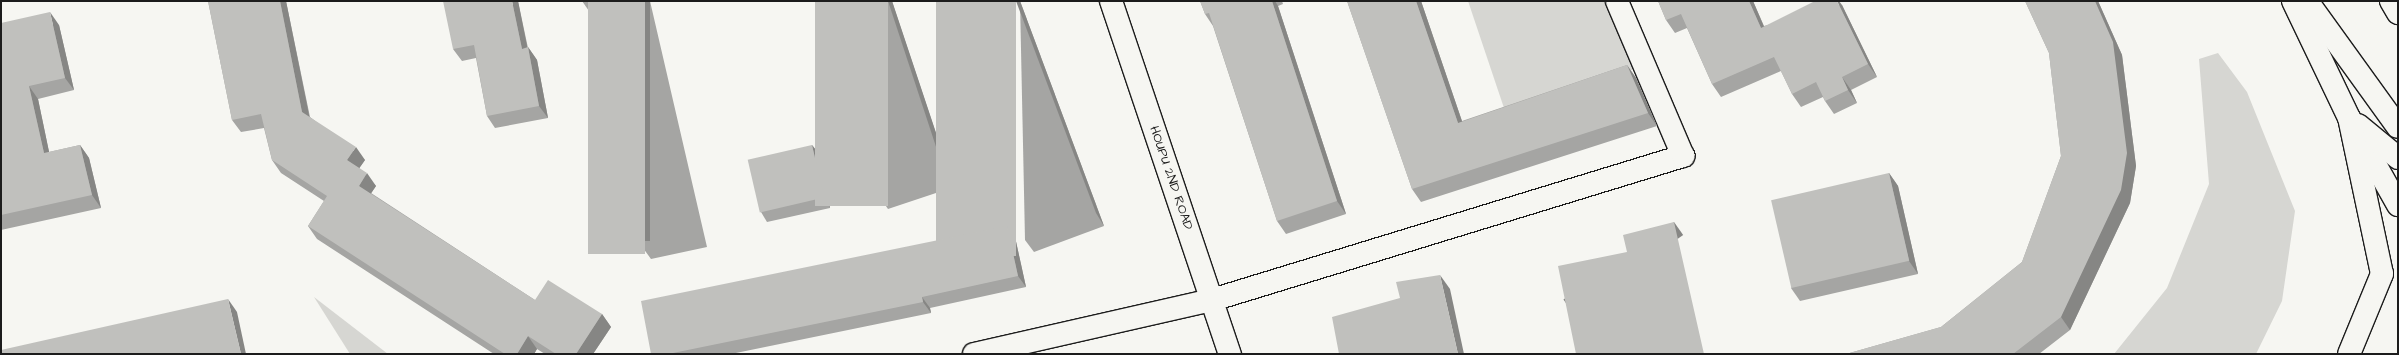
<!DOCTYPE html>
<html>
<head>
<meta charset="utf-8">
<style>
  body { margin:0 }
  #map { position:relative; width:2399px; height:355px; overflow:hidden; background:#f6f6f2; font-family:"Architects Daughter",sans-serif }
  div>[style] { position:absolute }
  .green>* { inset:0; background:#d6d6d2 }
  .roads { filter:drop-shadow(1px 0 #1c1c1c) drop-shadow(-1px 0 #1c1c1c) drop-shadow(0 1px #1c1c1c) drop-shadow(0 -1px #1c1c1c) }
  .street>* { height:22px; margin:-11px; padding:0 11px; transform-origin:11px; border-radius:11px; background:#f6f6f2 }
  .secondary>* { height:22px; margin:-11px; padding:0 11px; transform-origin:11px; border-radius:11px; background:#f6f6f2 }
  .highway>* { height:22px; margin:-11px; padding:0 11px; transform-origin:11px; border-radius:11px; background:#f6f6f2 }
  .wall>* { inset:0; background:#a5a5a3 }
  .shaded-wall>* { inset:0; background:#868684; transform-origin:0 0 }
  .building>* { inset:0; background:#c0c0bd; transform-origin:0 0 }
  span { translate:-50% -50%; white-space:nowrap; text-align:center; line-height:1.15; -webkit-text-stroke:4px #f6f6f2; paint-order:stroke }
  .street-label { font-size:13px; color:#1c1c1c }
  .frame { position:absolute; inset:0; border:2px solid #1c1c1c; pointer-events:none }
</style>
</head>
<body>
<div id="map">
  <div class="green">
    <div style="clip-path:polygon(1468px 1px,1607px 1px,1635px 69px,1506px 114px)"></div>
    <div style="clip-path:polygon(2218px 53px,2247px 92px,2295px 211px,2282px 301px,2256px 354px,2114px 354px,2167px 288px,2209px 184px,2199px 59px)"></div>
    <div style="clip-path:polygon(314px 297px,388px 354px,350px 354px)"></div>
  </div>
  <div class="roads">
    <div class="street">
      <div style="left:974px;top:354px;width:244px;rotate:-12.8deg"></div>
      <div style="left:1212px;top:300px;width:493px;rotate:-17deg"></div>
      <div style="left:1683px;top:156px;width:168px;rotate:-113.1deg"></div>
    </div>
    <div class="secondary">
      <div style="left:1111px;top:1px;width:373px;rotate:71.4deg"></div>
      <div style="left:2293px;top:1px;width:130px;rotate:64.4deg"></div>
      <div style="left:2349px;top:118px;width:100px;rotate:60.6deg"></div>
      <div style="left:2358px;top:125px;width:52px;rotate:39.5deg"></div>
      <div style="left:2349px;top:354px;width:87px;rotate:-67.6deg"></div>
      <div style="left:2382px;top:274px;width:159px;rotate:-101.9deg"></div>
    </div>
    <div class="highway">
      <div style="left:2307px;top:1px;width:155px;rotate:54.2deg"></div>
      <div style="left:2391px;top:1px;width:14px;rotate:60deg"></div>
    </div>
  </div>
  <div class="wall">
    <div style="clip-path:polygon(208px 1px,286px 1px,310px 117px,365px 160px,359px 168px,376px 186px,371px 193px,535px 300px,602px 314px,611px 327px,593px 354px,545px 354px,537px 349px,534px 354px,494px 354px,317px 239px,308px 226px,324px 201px,281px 173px,272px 160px,264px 128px,241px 132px,232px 120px)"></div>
    <div style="clip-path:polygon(518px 1px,528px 48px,528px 47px,537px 60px,548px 118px,495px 128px,487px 116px,476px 58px,462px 61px,453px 49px)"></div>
    <div style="clip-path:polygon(582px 1px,650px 1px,707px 247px,651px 259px,643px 248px,591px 11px,589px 11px)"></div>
    <div style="clip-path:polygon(815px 1px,892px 1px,954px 187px,888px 209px,879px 196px)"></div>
    <div style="clip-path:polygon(1020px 1px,1104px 226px,1034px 252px,1025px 240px)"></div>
    <div style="clip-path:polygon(1200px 1px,1282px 1px,1283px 4px,1278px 6px,1346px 214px,1286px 234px,1277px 221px,1213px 26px,1205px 14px)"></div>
    <div style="clip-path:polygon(1347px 1px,1421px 1px,1462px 121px,1627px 65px,1636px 78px,1657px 126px,1421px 202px,1412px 189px)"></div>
    <div style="clip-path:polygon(1658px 1px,1753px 1px,1764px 26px,1842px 5px,1877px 77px,1851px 90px,1857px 103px,1834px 114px,1825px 101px,1823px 97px,1801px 107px,1792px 94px,1781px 71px,1721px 97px,1712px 84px,1687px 28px,1675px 33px,1666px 20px)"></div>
    <div style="clip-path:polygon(2025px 1px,2098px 1px,2122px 55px,2136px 166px,2130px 203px,2070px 330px,2039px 354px,1846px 354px,1941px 327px,2022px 262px,2061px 156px,2049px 53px)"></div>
    <div style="clip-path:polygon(1px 23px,59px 25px,74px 90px,38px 99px,49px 152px,80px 145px,89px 158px,101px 208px,1px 230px)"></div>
    <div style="clip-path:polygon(812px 145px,819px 154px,830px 208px,767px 222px,761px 212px)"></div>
    <div style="clip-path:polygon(1889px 173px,1898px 186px,1918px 274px,1800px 301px,1791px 288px)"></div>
    <div style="clip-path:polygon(1007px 226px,1015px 237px,1026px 287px,930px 308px,931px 313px,731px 354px,651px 354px)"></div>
  </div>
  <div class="shaded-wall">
    <div style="clip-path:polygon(280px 1px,286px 1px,311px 125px,302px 112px)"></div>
    <div style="clip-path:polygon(512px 1px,518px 1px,530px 61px,522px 49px)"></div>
    <div style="left:645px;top:1px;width:5px;height:240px"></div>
    <div style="clip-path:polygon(888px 1px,892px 1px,954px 187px,945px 174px)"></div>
    <div style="clip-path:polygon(1016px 1px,1020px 1px,1104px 226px,1096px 213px)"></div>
    <div style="clip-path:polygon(1272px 1px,1275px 1px,1278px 6px,1346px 214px,1337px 201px)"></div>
    <div style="clip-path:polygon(1416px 1px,1421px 1px,1467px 136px,1458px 123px)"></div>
    <div style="clip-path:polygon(1749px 1px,1753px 1px,1770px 41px,1761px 28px)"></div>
    <div style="clip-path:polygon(1837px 1px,1839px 1px,1842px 5px,1877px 77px,1868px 64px)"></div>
    <div style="clip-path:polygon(2095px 1px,2098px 1px,2122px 55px,2136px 166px,2130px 203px,2070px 330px,2061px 317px)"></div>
    <div style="clip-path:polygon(50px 12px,59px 25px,74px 90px,65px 78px)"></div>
    <div style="clip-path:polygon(528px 47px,537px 60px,548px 118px,539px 106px)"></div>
    <div style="clip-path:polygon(1627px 65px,1636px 78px,1657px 126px,1648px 113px)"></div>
    <div style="clip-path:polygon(1842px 77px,1851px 90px,1857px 103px,1848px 90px)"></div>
    <div style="clip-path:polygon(29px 86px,38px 99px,52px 166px,44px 153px)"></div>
    <div style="clip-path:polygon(80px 145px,89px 158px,101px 208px,92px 195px)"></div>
    <div style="clip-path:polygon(812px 145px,819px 154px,830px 208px,824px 198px)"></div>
    <div style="clip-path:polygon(356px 147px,365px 160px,356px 173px,347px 160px)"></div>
    <div style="clip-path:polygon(367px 173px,376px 186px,368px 198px,359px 186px)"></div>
    <div style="clip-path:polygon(1889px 173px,1898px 186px,1918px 274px,1909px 261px)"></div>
    <div style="left:1674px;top:222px;width:16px;height:135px;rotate:55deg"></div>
    <div style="clip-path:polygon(1007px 226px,1015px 237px,1026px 287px,1018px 276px)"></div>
    <div style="clip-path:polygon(1440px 275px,1450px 289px,1464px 354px,1458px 354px)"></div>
    <div style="clip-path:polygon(922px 297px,930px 308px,931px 313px,923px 302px)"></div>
    <div style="clip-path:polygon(228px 299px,237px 312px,246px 354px,241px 354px)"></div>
    <div style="clip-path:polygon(602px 314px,611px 327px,593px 354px,576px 354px)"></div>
    <div style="clip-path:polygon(528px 336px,537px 349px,534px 354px,517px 354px)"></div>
  </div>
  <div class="building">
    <div style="clip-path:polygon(208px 1px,280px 1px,302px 112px,356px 147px,347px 160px,367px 173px,359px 186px,535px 300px,548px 280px,602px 314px,576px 354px,556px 354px,528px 336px,517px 354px,505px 354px,308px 226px,327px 196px,272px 160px,261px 114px,232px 120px)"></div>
    <div style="clip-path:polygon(443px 1px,512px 1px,522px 49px,528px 47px,539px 106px,487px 116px,474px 45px,453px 49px)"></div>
    <div style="left:588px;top:1px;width:57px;height:253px"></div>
    <div style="left:815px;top:1px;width:73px;height:205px"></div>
    <div style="left:936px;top:1px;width:80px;height:255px"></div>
    <div style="clip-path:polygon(1200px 1px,1272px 1px,1337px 201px,1277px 221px,1209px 13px,1205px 14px)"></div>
    <div style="clip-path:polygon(1347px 1px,1416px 1px,1458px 123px,1627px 65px,1648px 113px,1412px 189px)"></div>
    <div style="clip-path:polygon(1658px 1px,1749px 1px,1761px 28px,1815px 1px,1837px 1px,1868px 64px,1842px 77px,1848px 90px,1825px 101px,1816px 82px,1792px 94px,1774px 57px,1712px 84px,1681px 14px,1666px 20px)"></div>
    <div style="clip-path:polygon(2025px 1px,2095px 1px,2113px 42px,2127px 153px,2121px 190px,2061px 317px,2013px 354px,1846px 354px,1941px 327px,2022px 262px,2061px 156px,2049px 53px)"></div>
    <div style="clip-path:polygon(50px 12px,65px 78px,29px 86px,44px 153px,80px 145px,92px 195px,1px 215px,1px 23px)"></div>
    <div style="left:812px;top:145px;width:54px;height:66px;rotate:77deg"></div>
    <div style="left:1889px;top:173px;width:90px;height:121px;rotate:77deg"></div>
    <div style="clip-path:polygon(1674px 222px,1704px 354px,1576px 354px,1558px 266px,1627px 252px,1623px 235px)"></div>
    <div style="clip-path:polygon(1007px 226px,1018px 276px,922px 297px,923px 302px,668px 354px,651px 354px,641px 301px)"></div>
    <div style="clip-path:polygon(1440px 275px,1458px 354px,1339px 354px,1332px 317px,1400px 298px,1396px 282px)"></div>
    <div style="clip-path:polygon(228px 299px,241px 354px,1px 354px,1px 350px)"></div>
  </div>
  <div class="street-label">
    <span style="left:1171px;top:178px;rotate:71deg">HOUPU 2ND ROAD</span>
  </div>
  <div class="frame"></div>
</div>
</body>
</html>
